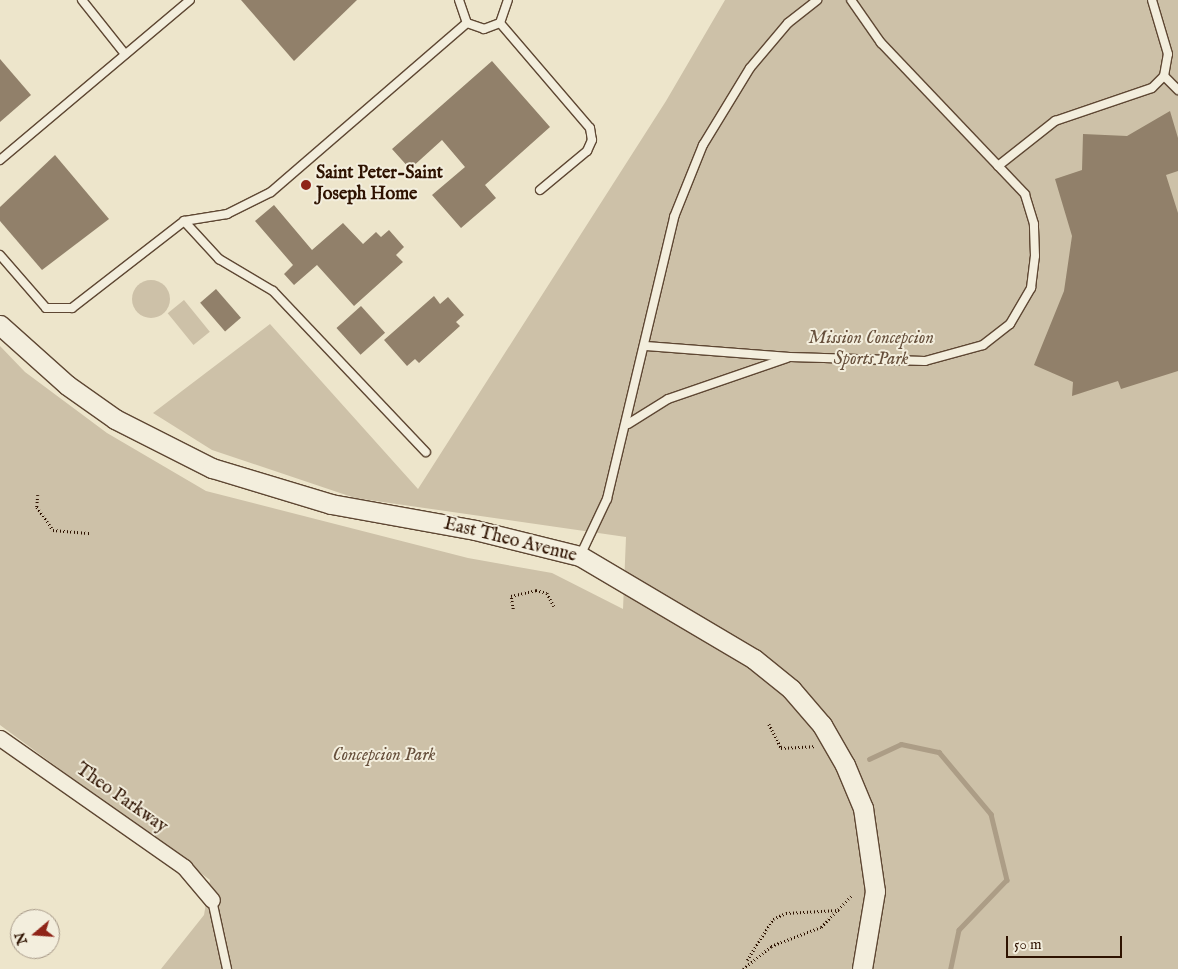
<!DOCTYPE html>
<html>
<head>
<meta charset="utf-8">
<style>
  body { margin:0 }
  #map { position:relative; width:1178px; height:969px; overflow:hidden; background:#ede5cb; font-family:"IM FELL English",serif }
  div>[style] { position:absolute }
  .green>* { inset:0; background:#cdc1a8; transform-origin:0 0 }
  .round { border-radius:50% }
  .stream>* { height:4.5px; margin:-2.25px; padding:0 2.25px; transform-origin:2.25px; border-radius:2.25px; background:#ac9d86 }
  .building>* { inset:0; background:#91806a; transform-origin:0 0 }
  .path>* { height:2.5px; margin-top:-1.25px; transform-origin:0; background:repeating-linear-gradient(90deg,#2e1200 0 1px,transparent 0 3.5px) }
  .roads { filter:drop-shadow(1px 0 #5e4733) drop-shadow(-1px 0 #5e4733) drop-shadow(0 1px #5e4733) drop-shadow(0 -1px #5e4733) }
  .service>* { height:8px; margin:-4px; padding:0 4px; transform-origin:4px; border-radius:4px; background:#f3eedd }
  .minor>* { height:15px; margin:-7.5px; padding:0 7.5px; transform-origin:7.5px; border-radius:7.5px; background:#f3eedd }
  .tertiary>* { height:19px; margin:-9.5px; padding:0 9.5px; transform-origin:9.5px; border-radius:9.5px; background:#f3eedd }
  .dots>* { width:14px; height:14px; translate:-50% -50%; box-sizing:border-box; border:2px solid #f3eedd; border-radius:50% }
  span { translate:-50% -50%; white-space:nowrap; text-align:center; line-height:1.15; -webkit-text-stroke:4px #f3eedd; paint-order:stroke }
  .poi-label { font-size:18px; color:#2e1200; font-weight:700 }
  .left { translate:0 -50%; text-align:left }
  .park-label { font-size:18px; color:#664f3b; font-style:italic }
  .street-label { font-size:18px; color:#2e1200 }
  .north { position:absolute; left:10px; top:909px; width:50px; height:50px; box-sizing:border-box; background:#f3eedd; border:1px solid #a49685; border-radius:50%; rotate:252deg; font-size:14px; font-weight:700; line-height:20px; text-align:center; color:#2e1200 }
  .north::after { content:''; display:block; margin:auto; width:18px; height:22px; background:#8f2418; clip-path:polygon(50% 0,100% 100%,50% 72%,0 100%) }
  .scale { position:absolute; left:1006px; top:936px; width:116px; height:22px; box-sizing:border-box; border:2px solid #2e1200; border-top:0; padding-left:6px; font-size:15px; line-height:18px; white-space:nowrap; color:#2e1200; -webkit-text-stroke:4px #f3eedd; paint-order:stroke }
</style>
</head>
<body>
<div id="map">
  <div class="green">
    <div style="clip-path:polygon(725px 0,1178px 0,1178px 969px,161px 969px,204px 915px,210px 880px,0 725px,0 346px,25px 372px,107px 433px,206px 491px,468px 558px,552px 573px,623px 609px,626px 537px,355px 498px,212px 450px,153px 413px,270px 324px,418px 489px,666px 101px)"></div>
    <div class="round" style="left:132px;top:280px;width:38px;height:38px"></div>
    <div style="left:184px;top:300px;width:41px;height:21px;rotate:51deg"></div>
  </div>
  <div class="stream">
    <div style="left:869px;top:759px;width:35px;rotate:-25deg"></div>
    <div style="left:901px;top:744px;width:39px;rotate:12deg"></div>
    <div style="left:939px;top:752px;width:81px;rotate:50deg"></div>
    <div style="left:991px;top:814px;width:68px;rotate:76.4deg"></div>
    <div style="left:1007px;top:880px;width:69px;rotate:133.8deg"></div>
    <div style="left:959px;top:930px;width:40px;rotate:102deg"></div>
  </div>
  <div class="building">
    <div style="clip-path:polygon(241px 0,357px 0,294px 61px)"></div>
    <div style="clip-path:polygon(0 59px,31px 95px,0 122px)"></div>
    <div style="clip-path:polygon(492px 61px,550px 127px,485px 185px,496px 198px,461px 228px,432px 195px,465px 167px,442px 140px,410px 169px,392px 149px)"></div>
    <div style="clip-path:polygon(1170px 111px,1178px 138px,1178px 171px,1166px 175px,1178px 213px,1178px 371px,1121px 389px,1118px 381px,1072px 396px,1073px 382px,1034px 365px,1064px 291px,1072px 236px,1055px 179px,1082px 170px,1083px 134px,1127px 136px)"></div>
    <div style="clip-path:polygon(55px 155px,109px 219px,42px 270px,0 221px,0 207px)"></div>
    <div style="clip-path:polygon(274px 205px,312px 250px,343px 223px,363px 244px,376px 232px,381px 237px,389px 230px,404px 247px,396px 255px,403px 262px,354px 306px,317px 265px,294px 285px,284px 274px,293px 265px,255px 221px)"></div>
    <div style="left:216px;top:289px;width:38px;height:21px;rotate:49deg"></div>
    <div style="clip-path:polygon(434px 296px,440px 304px,448px 297px,464px 315px,456px 322px,460px 326px,419px 363px,415px 359px,407px 366px,384px 340px)"></div>
    <div style="left:361px;top:306px;width:36px;height:33px;rotate:48deg"></div>
  </div>
  <div class="path">
    <div style="left:38px;top:495px;width:12px;rotate:95deg"></div>
    <div style="left:37px;top:507px;width:28px;rotate:55deg"></div>
    <div style="left:53px;top:530px;width:38px;rotate:5deg"></div>
    <div style="left:513px;top:609px;width:13px;rotate:-99deg"></div>
    <div style="left:511px;top:596px;width:26px;rotate:-13deg"></div>
    <div style="left:536px;top:590px;width:11px;rotate:15deg"></div>
    <div style="left:547px;top:593px;width:15px;rotate:62deg"></div>
    <div style="left:769px;top:724px;width:27px;rotate:63deg"></div>
    <div style="left:781px;top:748px;width:33px;rotate:-3deg"></div>
    <div style="left:747px;top:960px;width:49px;rotate:-57.6deg"></div>
    <div style="left:773px;top:919px;width:14px;rotate:-25deg"></div>
    <div style="left:786px;top:913px;width:53px;rotate:-3.2deg"></div>
    <div style="left:743px;top:969px;width:36px;rotate:-39deg"></div>
    <div style="left:771px;top:946px;width:53px;rotate:-20.8deg"></div>
    <div style="left:821px;top:927px;width:43px;rotate:-45.9deg"></div>
  </div>
  <div class="roads">
    <div class="service">
      <div style="left:82px;top:0;width:69px;rotate:51.5deg"></div>
      <div style="left:459px;top:0;width:24px;rotate:71deg"></div>
      <div style="left:467px;top:23px;width:18px;rotate:19deg"></div>
      <div style="left:484px;top:29px;width:17px;rotate:-21deg"></div>
      <div style="left:500px;top:23px;width:24px;rotate:-71deg"></div>
      <div style="left:500px;top:23px;width:138px;rotate:49.4deg"></div>
      <div style="left:590px;top:128px;width:12px;rotate:81deg"></div>
      <div style="left:592px;top:140px;width:12px;rotate:114deg"></div>
      <div style="left:587px;top:151px;width:61px;rotate:140.3deg"></div>
      <div style="left:1164px;top:76px;width:20px;rotate:45deg"></div>
      <div style="left:0;top:160px;width:248px;rotate:-40.1deg"></div>
      <div style="left:998px;top:166px;width:73px;rotate:-38.3deg"></div>
      <div style="left:1055px;top:121px;width:102px;rotate:-18.8deg"></div>
      <div style="left:1152px;top:88px;width:17px;rotate:-45deg"></div>
      <div style="left:1164px;top:76px;width:22px;rotate:-80deg"></div>
      <div style="left:1168px;top:54px;width:56px;rotate:-106.5deg"></div>
      <div style="left:184px;top:221px;width:52px;rotate:47.4deg"></div>
      <div style="left:219px;top:259px;width:63px;rotate:30.7deg"></div>
      <div style="left:273px;top:291px;width:222px;rotate:46.5deg"></div>
      <div style="left:0;top:255px;width:70px;rotate:49deg"></div>
      <div style="left:46px;top:308px;width:26px"></div>
      <div style="left:72px;top:308px;width:142px;rotate:-37.8deg"></div>
      <div style="left:184px;top:221px;width:44px;rotate:-9.2deg"></div>
      <div style="left:227px;top:214px;width:49px;rotate:-26.6deg"></div>
      <div style="left:271px;top:192px;width:259px;rotate:-40.8deg"></div>
      <div style="left:646px;top:346px;width:144px;rotate:4.4deg"></div>
      <div style="left:790px;top:357px;width:135px;rotate:1.7deg"></div>
      <div style="left:925px;top:361px;width:60px;rotate:-15.4deg"></div>
      <div style="left:983px;top:345px;width:34px;rotate:-38deg"></div>
      <div style="left:1010px;top:324px;width:42px;rotate:-59.7deg"></div>
      <div style="left:1031px;top:288px;width:32px;rotate:-83deg"></div>
      <div style="left:1035px;top:256px;width:32px;rotate:-92deg"></div>
      <div style="left:1034px;top:224px;width:31px;rotate:-107deg"></div>
      <div style="left:1025px;top:194px;width:209px;rotate:-133.6deg"></div>
      <div style="left:881px;top:43px;width:52px;rotate:-124.9deg"></div>
      <div style="left:628px;top:424px;width:47px;rotate:-32deg"></div>
      <div style="left:668px;top:399px;width:126px;rotate:-19deg"></div>
      <div style="left:580px;top:556px;width:63px;rotate:-64.7deg"></div>
      <div style="left:607px;top:499px;width:290px;rotate:-76.6deg"></div>
      <div style="left:674px;top:217px;width:78px;rotate:-68.1deg"></div>
      <div style="left:703px;top:145px;width:90px;rotate:-58.6deg"></div>
      <div style="left:750px;top:68px;width:59px;rotate:-49.8deg"></div>
      <div style="left:788px;top:23px;width:37px;rotate:-38deg"></div>
      <div style="left:212px;top:900px;width:71px;rotate:77.7deg"></div>
    </div>
    <div class="minor">
      <div style="left:0;top:738px;width:225px;rotate:35deg"></div>
      <div style="left:184px;top:867px;width:43px;rotate:49.7deg"></div>
    </div>
    <div class="tertiary">
      <div style="left:0;top:325px;width:90px;rotate:41.8deg"></div>
      <div style="left:67px;top:385px;width:59px;rotate:35.3deg"></div>
      <div style="left:115px;top:419px;width:109px;rotate:26.8deg"></div>
      <div style="left:212px;top:468px;width:124px;rotate:16.8deg"></div>
      <div style="left:331px;top:504px;width:146px;rotate:10.2deg"></div>
      <div style="left:475px;top:530px;width:108px;rotate:13.9deg"></div>
      <div style="left:580px;top:556px;width:202px;rotate:30.6deg"></div>
      <div style="left:754px;top:659px;width:48px;rotate:39deg"></div>
      <div style="left:791px;top:689px;width:48px;rotate:49.3deg"></div>
      <div style="left:822px;top:725px;width:46px;rotate:60.1deg"></div>
      <div style="left:845px;top:765px;width:47px;rotate:67.3deg"></div>
      <div style="left:863px;top:808px;width:84px;rotate:81.8deg"></div>
      <div style="left:875px;top:891px;width:79px;rotate:99.5deg"></div>
    </div>
  </div>
  <div class="dots">
    <div style="left:306px;top:185px;background:#8f2418"></div>
  </div>
  <div class="poi-label">
    <span class="left" style="left:316px;top:185px">Saint Peter-Saint<br>Joseph Home</span>
  </div>
  <div class="park-label">
    <span style="left:871px;top:350px">Mission Concepcion<br>Sports Park</span>
    <span style="left:384px;top:756px">Concepcion Park</span>
  </div>
  <div class="street-label">
    <span style="left:510px;top:541px;rotate:14deg">East Theo Avenue</span>
    <span style="left:121px;top:799px;rotate:35deg">Theo Parkway</span>
  </div>
  <div class="north">N</div>
  <div class="scale">50 m</div>
</div>
</body>
</html>
